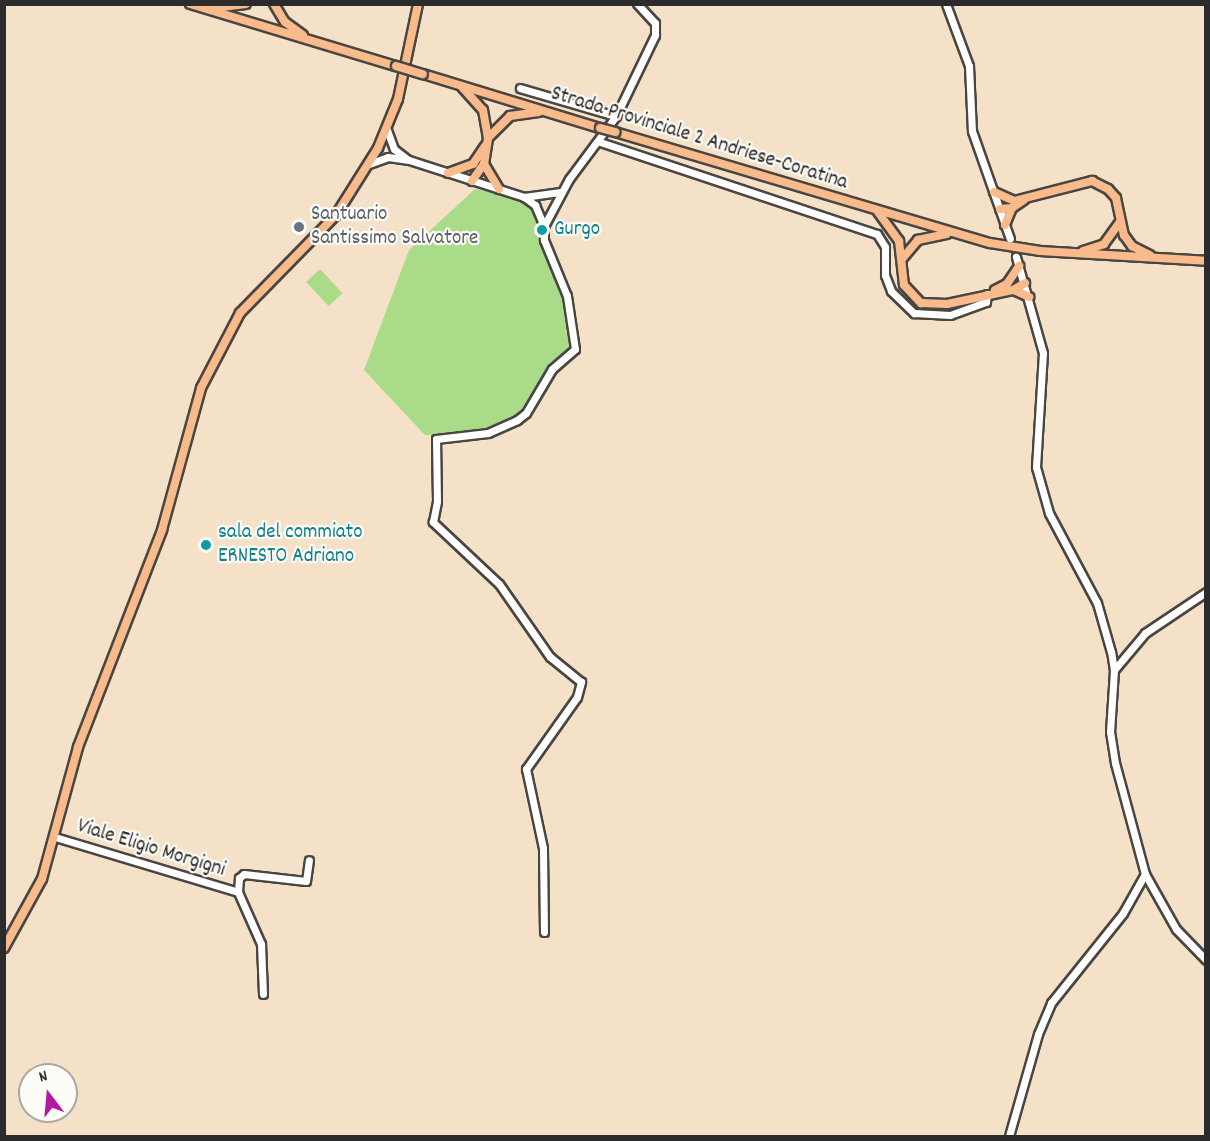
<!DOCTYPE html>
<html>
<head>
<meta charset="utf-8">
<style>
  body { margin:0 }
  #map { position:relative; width:1210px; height:1141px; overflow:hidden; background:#f4e1c7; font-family:Dekko,sans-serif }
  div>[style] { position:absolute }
  .green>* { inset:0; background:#aadb89; transform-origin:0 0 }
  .roads { filter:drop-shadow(2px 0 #494642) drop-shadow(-2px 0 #494642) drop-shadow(0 2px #494642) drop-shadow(0 -2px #494642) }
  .minor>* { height:7px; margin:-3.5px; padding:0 3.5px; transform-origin:3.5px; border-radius:3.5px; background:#fff }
  .major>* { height:8px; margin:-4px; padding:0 4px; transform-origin:4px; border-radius:4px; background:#fabb8c }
  .bridges { filter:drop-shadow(2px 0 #494642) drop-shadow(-2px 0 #494642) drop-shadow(0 2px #494642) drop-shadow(0 -2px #494642) }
  .major-bridge>* { height:8px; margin:-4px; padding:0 4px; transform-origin:4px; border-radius:4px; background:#fabb8c }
  .dots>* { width:16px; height:16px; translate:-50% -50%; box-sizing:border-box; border:3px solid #fdfcf7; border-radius:50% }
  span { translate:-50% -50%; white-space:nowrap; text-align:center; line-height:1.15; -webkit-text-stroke:4.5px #fdfcf7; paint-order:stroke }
  .street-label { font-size:21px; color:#2b2b2b }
  .worship-label { font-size:21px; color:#5b616d }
  .left { translate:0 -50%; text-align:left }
  .culture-label { font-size:21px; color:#0d838f }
  .frame { position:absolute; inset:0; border:6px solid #2b2b2b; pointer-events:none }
  .north { position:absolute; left:18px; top:1063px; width:60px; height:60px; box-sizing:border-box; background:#fdfcf7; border:2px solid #a9a8a5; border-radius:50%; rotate:344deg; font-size:16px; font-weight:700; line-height:24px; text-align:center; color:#2b2b2b }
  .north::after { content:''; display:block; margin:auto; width:21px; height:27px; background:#b5179e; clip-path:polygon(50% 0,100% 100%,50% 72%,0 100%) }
</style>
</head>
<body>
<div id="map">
  <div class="green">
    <div style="clip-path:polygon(475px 189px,513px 197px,535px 212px,565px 299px,573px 348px,549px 368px,517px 418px,474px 435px,425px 435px,364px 370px,409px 250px)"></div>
    <div style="left:320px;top:269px;width:33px;height:19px;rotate:47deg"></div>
  </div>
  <div class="roads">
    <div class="minor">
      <div style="left:946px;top:4px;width:66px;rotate:69.6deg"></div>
      <div style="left:969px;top:66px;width:65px;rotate:87.4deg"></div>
      <div style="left:972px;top:131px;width:114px;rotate:70.6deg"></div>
      <div style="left:520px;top:88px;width:100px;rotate:16.3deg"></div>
      <div style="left:387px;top:130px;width:20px;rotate:70deg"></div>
      <div style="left:394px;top:149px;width:16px;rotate:38deg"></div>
      <div style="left:600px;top:142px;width:292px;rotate:18.4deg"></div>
      <div style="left:877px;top:234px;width:15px;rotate:58deg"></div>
      <div style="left:885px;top:247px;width:28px;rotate:90deg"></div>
      <div style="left:885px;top:275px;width:17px;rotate:69deg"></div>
      <div style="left:891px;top:291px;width:32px;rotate:44deg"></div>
      <div style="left:914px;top:313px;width:36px;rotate:3deg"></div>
      <div style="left:950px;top:315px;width:38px;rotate:-20deg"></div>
      <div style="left:986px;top:302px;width:8px;rotate:-83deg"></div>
      <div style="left:369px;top:164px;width:20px;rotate:-20deg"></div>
      <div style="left:388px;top:157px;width:21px;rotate:8deg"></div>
      <div style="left:409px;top:160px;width:121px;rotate:17.8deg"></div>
      <div style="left:524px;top:197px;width:14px;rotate:36deg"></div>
      <div style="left:535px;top:205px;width:23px;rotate:67deg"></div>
      <div style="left:524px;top:197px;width:37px;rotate:-8deg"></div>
      <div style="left:1114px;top:670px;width:48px;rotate:-50deg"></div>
      <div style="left:1145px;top:633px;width:73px;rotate:-33.9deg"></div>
      <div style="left:55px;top:837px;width:191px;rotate:16.7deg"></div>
      <div style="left:238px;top:892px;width:57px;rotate:66.1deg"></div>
      <div style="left:261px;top:944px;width:50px;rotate:87.7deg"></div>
      <div style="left:1145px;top:874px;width:63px;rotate:60.6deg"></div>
      <div style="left:1176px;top:929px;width:43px;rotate:45.9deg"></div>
      <div style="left:238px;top:892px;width:14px;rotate:-86deg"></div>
      <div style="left:239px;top:878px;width:6px;rotate:-39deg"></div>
      <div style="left:244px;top:874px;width:62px;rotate:6.4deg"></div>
      <div style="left:306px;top:881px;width:21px;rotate:-82deg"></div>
      <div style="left:544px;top:932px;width:84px;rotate:-90.7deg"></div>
      <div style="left:543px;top:848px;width:81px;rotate:-102.1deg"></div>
      <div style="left:526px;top:769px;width:88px;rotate:-54.7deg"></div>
      <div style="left:577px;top:697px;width:16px;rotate:-75deg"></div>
      <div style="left:581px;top:682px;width:40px;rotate:-141deg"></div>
      <div style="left:550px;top:657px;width:89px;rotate:-124.9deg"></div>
      <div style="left:499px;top:584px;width:91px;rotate:-136.8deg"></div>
      <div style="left:433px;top:522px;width:21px;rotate:-79deg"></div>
      <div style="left:437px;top:501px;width:62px;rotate:-90.9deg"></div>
      <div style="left:436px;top:439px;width:52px;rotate:-6.6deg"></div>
      <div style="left:488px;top:433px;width:32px;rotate:-24deg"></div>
      <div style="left:517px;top:420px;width:11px;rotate:-38deg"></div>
      <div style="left:526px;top:413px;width:51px;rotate:-59.4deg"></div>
      <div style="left:552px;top:369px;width:30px;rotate:-41deg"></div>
      <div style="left:575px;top:349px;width:54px;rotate:-98.6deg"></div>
      <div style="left:567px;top:296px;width:61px;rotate:-112.3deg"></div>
      <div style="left:544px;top:240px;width:14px;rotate:-90deg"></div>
      <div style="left:544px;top:226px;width:53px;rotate:-62deg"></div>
      <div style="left:569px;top:179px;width:79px;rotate:-53.3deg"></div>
      <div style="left:616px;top:116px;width:90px;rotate:-64.3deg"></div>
      <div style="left:655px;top:35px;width:12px;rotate:-90deg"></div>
      <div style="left:655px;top:23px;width:26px;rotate:-133deg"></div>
      <div style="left:1009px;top:1136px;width:106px;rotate:-74.1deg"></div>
      <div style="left:1038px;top:1034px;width:34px;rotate:-67deg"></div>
      <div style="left:1051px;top:1003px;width:115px;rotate:-51.3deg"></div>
      <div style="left:1123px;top:913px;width:45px;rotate:-60.6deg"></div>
      <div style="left:1145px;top:874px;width:115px;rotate:-105.1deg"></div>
      <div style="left:1115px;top:763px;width:31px;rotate:-99deg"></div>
      <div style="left:1110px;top:732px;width:62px;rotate:-86.3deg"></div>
      <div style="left:1114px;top:670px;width:18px;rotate:-99deg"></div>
      <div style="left:1111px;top:652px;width:51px;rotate:-105.9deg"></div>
      <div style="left:1097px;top:603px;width:102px;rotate:-118.1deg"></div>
      <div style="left:1049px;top:513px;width:48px;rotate:-105.8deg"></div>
      <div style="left:1036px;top:467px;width:114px;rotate:-86.5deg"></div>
      <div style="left:1043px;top:353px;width:100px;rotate:-105.7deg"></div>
    </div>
    <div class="major">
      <div style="left:190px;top:4px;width:215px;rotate:16.8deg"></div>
      <div style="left:274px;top:4px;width:21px;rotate:59deg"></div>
      <div style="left:285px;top:22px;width:22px;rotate:36deg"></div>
      <div style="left:214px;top:8px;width:32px;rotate:-7deg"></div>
      <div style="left:423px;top:74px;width:185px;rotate:17deg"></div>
      <div style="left:462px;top:87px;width:31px;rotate:48deg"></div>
      <div style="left:483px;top:110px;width:28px;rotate:80deg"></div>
      <div style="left:615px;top:132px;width:391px;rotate:16.5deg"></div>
      <div style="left:990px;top:243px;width:51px;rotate:9.1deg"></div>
      <div style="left:1040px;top:251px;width:166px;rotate:3.4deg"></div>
      <div style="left:448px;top:173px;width:27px;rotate:-20deg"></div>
      <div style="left:473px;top:164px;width:22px;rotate:-56deg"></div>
      <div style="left:472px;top:181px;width:21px;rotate:-55deg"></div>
      <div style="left:499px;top:189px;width:29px;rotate:-121deg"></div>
      <div style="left:484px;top:164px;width:26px;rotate:-81deg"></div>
      <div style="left:488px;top:138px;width:31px;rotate:-45deg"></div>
      <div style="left:510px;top:116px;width:29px;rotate:-8deg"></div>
      <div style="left:994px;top:192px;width:22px;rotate:24deg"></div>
      <div style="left:1014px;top:201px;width:81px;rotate:-14.4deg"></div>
      <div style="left:1092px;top:181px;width:18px;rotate:27deg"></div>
      <div style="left:1108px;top:189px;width:12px;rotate:48deg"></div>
      <div style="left:1116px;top:198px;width:38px;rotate:78deg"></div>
      <div style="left:1124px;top:235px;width:14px;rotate:54deg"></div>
      <div style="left:1132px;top:246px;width:20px;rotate:27deg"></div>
      <div style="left:1000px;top:209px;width:12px;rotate:-5deg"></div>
      <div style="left:1012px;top:208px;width:14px;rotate:-34deg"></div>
      <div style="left:878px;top:212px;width:36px;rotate:54deg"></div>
      <div style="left:899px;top:241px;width:44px;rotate:83.5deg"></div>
      <div style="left:904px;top:285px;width:25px;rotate:47deg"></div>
      <div style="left:921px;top:303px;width:26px;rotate:2deg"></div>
      <div style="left:947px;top:304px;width:67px;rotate:-12deg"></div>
      <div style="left:1013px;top:290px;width:14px;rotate:-30deg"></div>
      <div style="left:1005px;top:225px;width:18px;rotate:-68deg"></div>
      <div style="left:1083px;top:251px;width:22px;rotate:-18deg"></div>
      <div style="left:1104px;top:244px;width:27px;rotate:-54deg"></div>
      <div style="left:902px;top:259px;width:25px;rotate:-50deg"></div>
      <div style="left:918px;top:240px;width:29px;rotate:-12deg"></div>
      <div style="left:995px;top:290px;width:13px;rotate:-27deg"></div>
      <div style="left:1007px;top:284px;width:22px;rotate:-56deg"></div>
      <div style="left:1014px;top:290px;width:17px;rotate:25deg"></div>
      <div style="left:4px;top:948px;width:79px;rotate:-61.2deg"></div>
      <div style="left:42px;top:879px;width:137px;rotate:-74.7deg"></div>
      <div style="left:78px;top:747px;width:233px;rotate:-68.8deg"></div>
      <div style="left:162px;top:530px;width:147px;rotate:-74.6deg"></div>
      <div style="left:201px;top:388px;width:85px;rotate:-62.5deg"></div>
      <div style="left:240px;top:313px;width:137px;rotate:-45.6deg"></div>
      <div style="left:336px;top:215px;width:79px;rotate:-57.9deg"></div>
      <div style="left:378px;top:148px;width:53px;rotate:-67.8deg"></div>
      <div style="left:398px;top:99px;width:97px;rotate:-78.1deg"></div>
    </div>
  </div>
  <div class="bridges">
    <div class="major-bridge">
      <div style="left:396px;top:66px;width:28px;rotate:17deg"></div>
      <div style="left:600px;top:128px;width:16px;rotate:15deg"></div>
    </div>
  </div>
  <div class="dots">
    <div style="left:299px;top:227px;background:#6b7280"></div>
    <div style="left:542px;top:230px;background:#0f9aa8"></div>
    <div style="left:206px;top:545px;background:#0f9aa8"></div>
  </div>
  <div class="street-label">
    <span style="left:699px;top:139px;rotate:17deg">Strada Provinciale 2 Andriese-Coratina</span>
    <span style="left:151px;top:849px;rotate:17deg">Viale Eligio Morgigni</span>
  </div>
  <div class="worship-label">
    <span class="left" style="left:311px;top:227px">Santuario<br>Santissimo Salvatore</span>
  </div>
  <div class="culture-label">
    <span class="left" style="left:554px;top:230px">Gurgo</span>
    <span class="left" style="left:218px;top:545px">sala del commiato<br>ERNESTO Adriano</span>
  </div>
  <div class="frame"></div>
  <div class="north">N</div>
</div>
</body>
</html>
